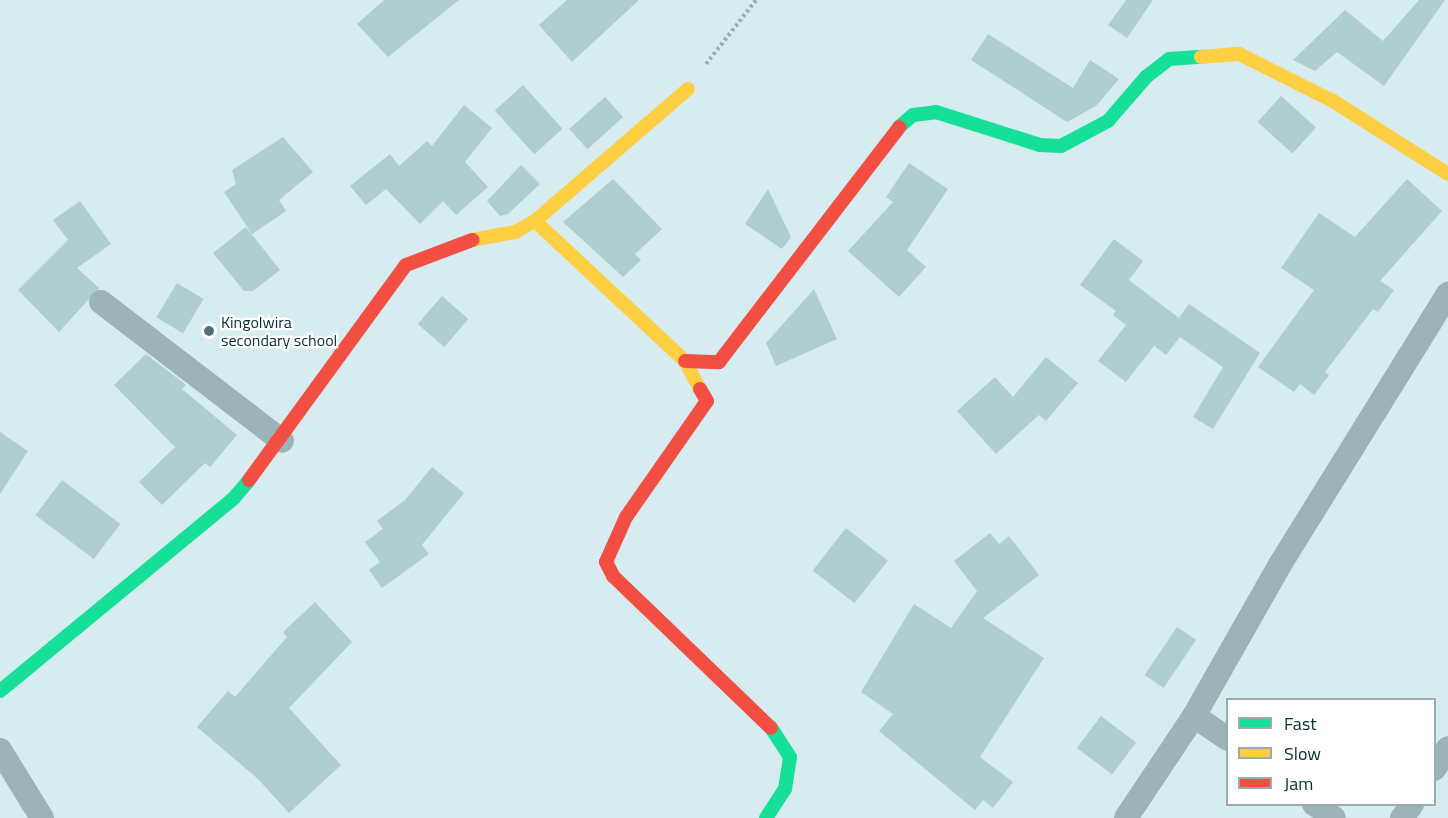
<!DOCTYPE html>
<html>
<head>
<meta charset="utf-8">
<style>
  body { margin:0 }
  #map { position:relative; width:1448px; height:818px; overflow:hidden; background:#d6ecf1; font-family:"Titillium Web",sans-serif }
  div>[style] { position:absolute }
  .building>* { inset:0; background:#aeced0; transform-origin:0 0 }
  .path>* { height:4px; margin-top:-2px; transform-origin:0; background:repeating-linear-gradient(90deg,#9ab0b4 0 3px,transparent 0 6px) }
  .street>* { height:24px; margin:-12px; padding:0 12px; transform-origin:12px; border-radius:12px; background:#9cb3b8 }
  .fast>* { height:14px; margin:-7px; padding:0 7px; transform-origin:7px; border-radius:7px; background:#16e098 }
  .slow>* { height:14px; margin:-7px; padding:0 7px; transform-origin:7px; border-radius:7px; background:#ffcf43 }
  .jam>* { height:14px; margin:-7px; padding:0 7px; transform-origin:7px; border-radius:7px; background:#f24e42 }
  .dots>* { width:16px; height:16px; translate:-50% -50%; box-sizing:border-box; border:3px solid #fff; border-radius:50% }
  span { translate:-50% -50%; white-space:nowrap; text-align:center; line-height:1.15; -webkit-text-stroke:4.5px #fff; paint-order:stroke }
  .poi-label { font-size:16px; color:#082e35 }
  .left { translate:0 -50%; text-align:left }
  .legend { position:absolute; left:1226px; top:698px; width:210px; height:108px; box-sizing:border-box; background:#fff; border:2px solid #9cabae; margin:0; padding:8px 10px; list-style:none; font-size:18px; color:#082e35 }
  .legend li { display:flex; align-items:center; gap:12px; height:30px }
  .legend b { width:30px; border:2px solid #9cabae }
</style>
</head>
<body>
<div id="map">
  <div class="building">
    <div style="clip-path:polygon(384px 0,459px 0,388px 57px,357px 24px)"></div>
    <div style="clip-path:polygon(567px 0,639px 0,572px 62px,539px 25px)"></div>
    <div style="clip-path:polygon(1126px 0,1153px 0,1127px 38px,1108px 25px)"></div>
    <div style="clip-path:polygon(1419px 0,1445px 0,1384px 86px,1337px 52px,1315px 71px,1293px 60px,1345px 10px,1383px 41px)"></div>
    <div style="clip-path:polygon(988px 34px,1073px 88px,1090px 60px,1119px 79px,1096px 106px,1067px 122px,971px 60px)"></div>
    <div style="left:523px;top:85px;width:59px;height:38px;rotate:48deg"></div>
    <div style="left:1281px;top:96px;width:47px;height:35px;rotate:42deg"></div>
    <div style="left:605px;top:97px;width:27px;height:48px;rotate:48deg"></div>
    <div style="clip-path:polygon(464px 105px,492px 128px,465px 162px,488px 187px,456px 215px,443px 201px,420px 224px,386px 189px,366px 205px,350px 186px,390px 154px,399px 166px,427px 141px,432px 146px)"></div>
    <div style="clip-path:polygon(283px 137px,313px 172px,279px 200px,286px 211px,252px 234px,224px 192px,236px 184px,232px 170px)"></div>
    <div style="clip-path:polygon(909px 163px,948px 189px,907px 250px,926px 267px,899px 297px,848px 251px,893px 202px,886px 197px)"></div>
    <div style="clip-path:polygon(521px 165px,540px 184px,508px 214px,500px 216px,487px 201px)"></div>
    <div style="clip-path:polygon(613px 179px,662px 229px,635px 254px,641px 260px,623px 277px,563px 222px)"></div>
    <div style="clip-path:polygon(1407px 179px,1442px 211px,1380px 281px,1394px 290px,1378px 312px,1373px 309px,1325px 372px,1329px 375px,1314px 395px,1300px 384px,1294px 392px,1258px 367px,1314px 290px,1281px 268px,1319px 213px,1355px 237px)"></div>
    <div style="clip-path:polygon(768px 189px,791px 237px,782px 249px,745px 224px)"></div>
    <div style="clip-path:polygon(80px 201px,111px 244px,77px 268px,99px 288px,59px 332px,18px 290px,68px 240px,53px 220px)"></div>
    <div style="clip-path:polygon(246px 227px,280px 270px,253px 291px,244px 291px,213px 253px)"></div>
    <div style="clip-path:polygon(1114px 239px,1143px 261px,1129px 280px,1179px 318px,1189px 304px,1260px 353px,1213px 429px,1193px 417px,1223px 367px,1180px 337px,1166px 355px,1154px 346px,1126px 382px,1098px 361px,1126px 325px,1113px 315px,1116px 311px,1080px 285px)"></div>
    <div style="left:177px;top:283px;width:31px;height:40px;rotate:31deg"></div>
    <div style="clip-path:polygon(814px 289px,837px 339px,776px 366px,766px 343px)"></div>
    <div style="left:442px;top:296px;width:35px;height:37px;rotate:41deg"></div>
    <div style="clip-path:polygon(146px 354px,186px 385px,182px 389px,237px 435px,210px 467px,205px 463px,162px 505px,139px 482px,175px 447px,114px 385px)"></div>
    <div style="clip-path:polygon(1046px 357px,1078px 383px,1046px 421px,1039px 415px,996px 454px,957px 411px,995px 377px,1013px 397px)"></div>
    <div style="clip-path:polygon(0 432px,28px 451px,0 494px)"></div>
    <div style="clip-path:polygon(432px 467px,464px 493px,422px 545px,429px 554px,382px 588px,369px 570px,380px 562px,365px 542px,383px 529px,377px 521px,405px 500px)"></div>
    <div style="left:62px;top:480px;width:73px;height:44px;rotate:37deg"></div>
    <div style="left:846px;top:528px;width:53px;height:54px;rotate:38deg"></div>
    <div style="clip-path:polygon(990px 533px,999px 544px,1009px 536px,1039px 575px,983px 618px,1044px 658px,980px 757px,1013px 782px,993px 808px,983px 800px,975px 810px,879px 731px,893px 714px,861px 692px,914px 604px,951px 628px,977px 591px,954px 561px)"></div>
    <div style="clip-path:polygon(315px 602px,352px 642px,289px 708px,341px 765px,289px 813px,258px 779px,197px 727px,228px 691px,235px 697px,287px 637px,283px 632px)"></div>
    <div style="left:1177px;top:627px;width:23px;height:58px;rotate:34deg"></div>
    <div style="left:1101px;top:716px;width:44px;height:40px;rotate:37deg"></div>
  </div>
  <div class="path">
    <div style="left:706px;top:64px;width:81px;rotate:-52deg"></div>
  </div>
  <div class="street">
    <div style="left:101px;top:302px;width:228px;rotate:37.5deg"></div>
    <div style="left:1194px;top:716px;width:41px;rotate:34.1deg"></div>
    <div style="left:0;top:750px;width:80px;rotate:58.3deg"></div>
    <div style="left:1434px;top:769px;width:25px;rotate:-56deg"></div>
    <div style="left:1314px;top:804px;width:24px;rotate:35deg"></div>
    <div style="left:1126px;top:818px;width:123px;rotate:-56.3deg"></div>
    <div style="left:1194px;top:716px;width:176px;rotate:-60.4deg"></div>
    <div style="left:1281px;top:563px;width:317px;rotate:-58.2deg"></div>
    <div style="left:1402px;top:818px;width:17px;rotate:-54deg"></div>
  </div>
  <div class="fast">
    <div style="left:899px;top:127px;width:18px;rotate:-41deg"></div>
    <div style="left:913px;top:115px;width:23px;rotate:-7deg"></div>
    <div style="left:936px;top:112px;width:109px;rotate:17.6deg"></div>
    <div style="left:1040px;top:145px;width:21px;rotate:3deg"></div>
    <div style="left:1061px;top:146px;width:53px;rotate:-28deg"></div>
    <div style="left:1108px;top:121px;width:58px;rotate:-49.2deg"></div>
    <div style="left:1146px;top:77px;width:29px;rotate:-38deg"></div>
    <div style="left:1169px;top:59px;width:32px;rotate:-4deg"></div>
    <div style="left:0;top:691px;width:303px;rotate:-39.5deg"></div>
    <div style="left:234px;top:498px;width:23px;rotate:-50deg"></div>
    <div style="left:766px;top:818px;width:35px;rotate:-57deg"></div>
    <div style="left:785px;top:789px;width:32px;rotate:-81deg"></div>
    <div style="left:790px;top:757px;width:35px;rotate:-123deg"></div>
  </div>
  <div class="slow">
    <div style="left:1201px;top:57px;width:38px;rotate:-5deg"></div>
    <div style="left:1239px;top:54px;width:105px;rotate:26.6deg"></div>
    <div style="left:1333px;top:101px;width:136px;rotate:32.4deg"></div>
    <div style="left:535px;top:221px;width:205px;rotate:43deg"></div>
    <div style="left:685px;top:361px;width:32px;rotate:62deg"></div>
    <div style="left:472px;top:240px;width:44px;rotate:-10.5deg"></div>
    <div style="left:515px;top:232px;width:23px;rotate:-29deg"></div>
    <div style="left:535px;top:221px;width:202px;rotate:-40.8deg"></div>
  </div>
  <div class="jam">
    <div style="left:685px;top:361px;width:34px;rotate:2deg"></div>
    <div style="left:719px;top:362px;width:296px;rotate:-52.5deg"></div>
    <div style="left:700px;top:389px;width:14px;rotate:60deg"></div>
    <div style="left:707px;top:401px;width:141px;rotate:124.9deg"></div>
    <div style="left:626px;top:517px;width:49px;rotate:114deg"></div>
    <div style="left:606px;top:562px;width:16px;rotate:63deg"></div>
    <div style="left:613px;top:576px;width:219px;rotate:43.9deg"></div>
    <div style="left:249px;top:480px;width:266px;rotate:-53.9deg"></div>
    <div style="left:406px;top:265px;width:71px;rotate:-20.7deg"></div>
  </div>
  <div class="dots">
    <div style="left:209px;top:331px;background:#507077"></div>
  </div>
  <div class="poi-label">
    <span class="left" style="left:221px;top:331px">Kingolwira<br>secondary school</span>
  </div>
  <ul class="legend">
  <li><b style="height:8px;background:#16e098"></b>Fast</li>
  <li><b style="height:8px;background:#ffcf43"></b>Slow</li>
  <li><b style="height:8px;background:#f24e42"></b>Jam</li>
  </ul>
</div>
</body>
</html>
